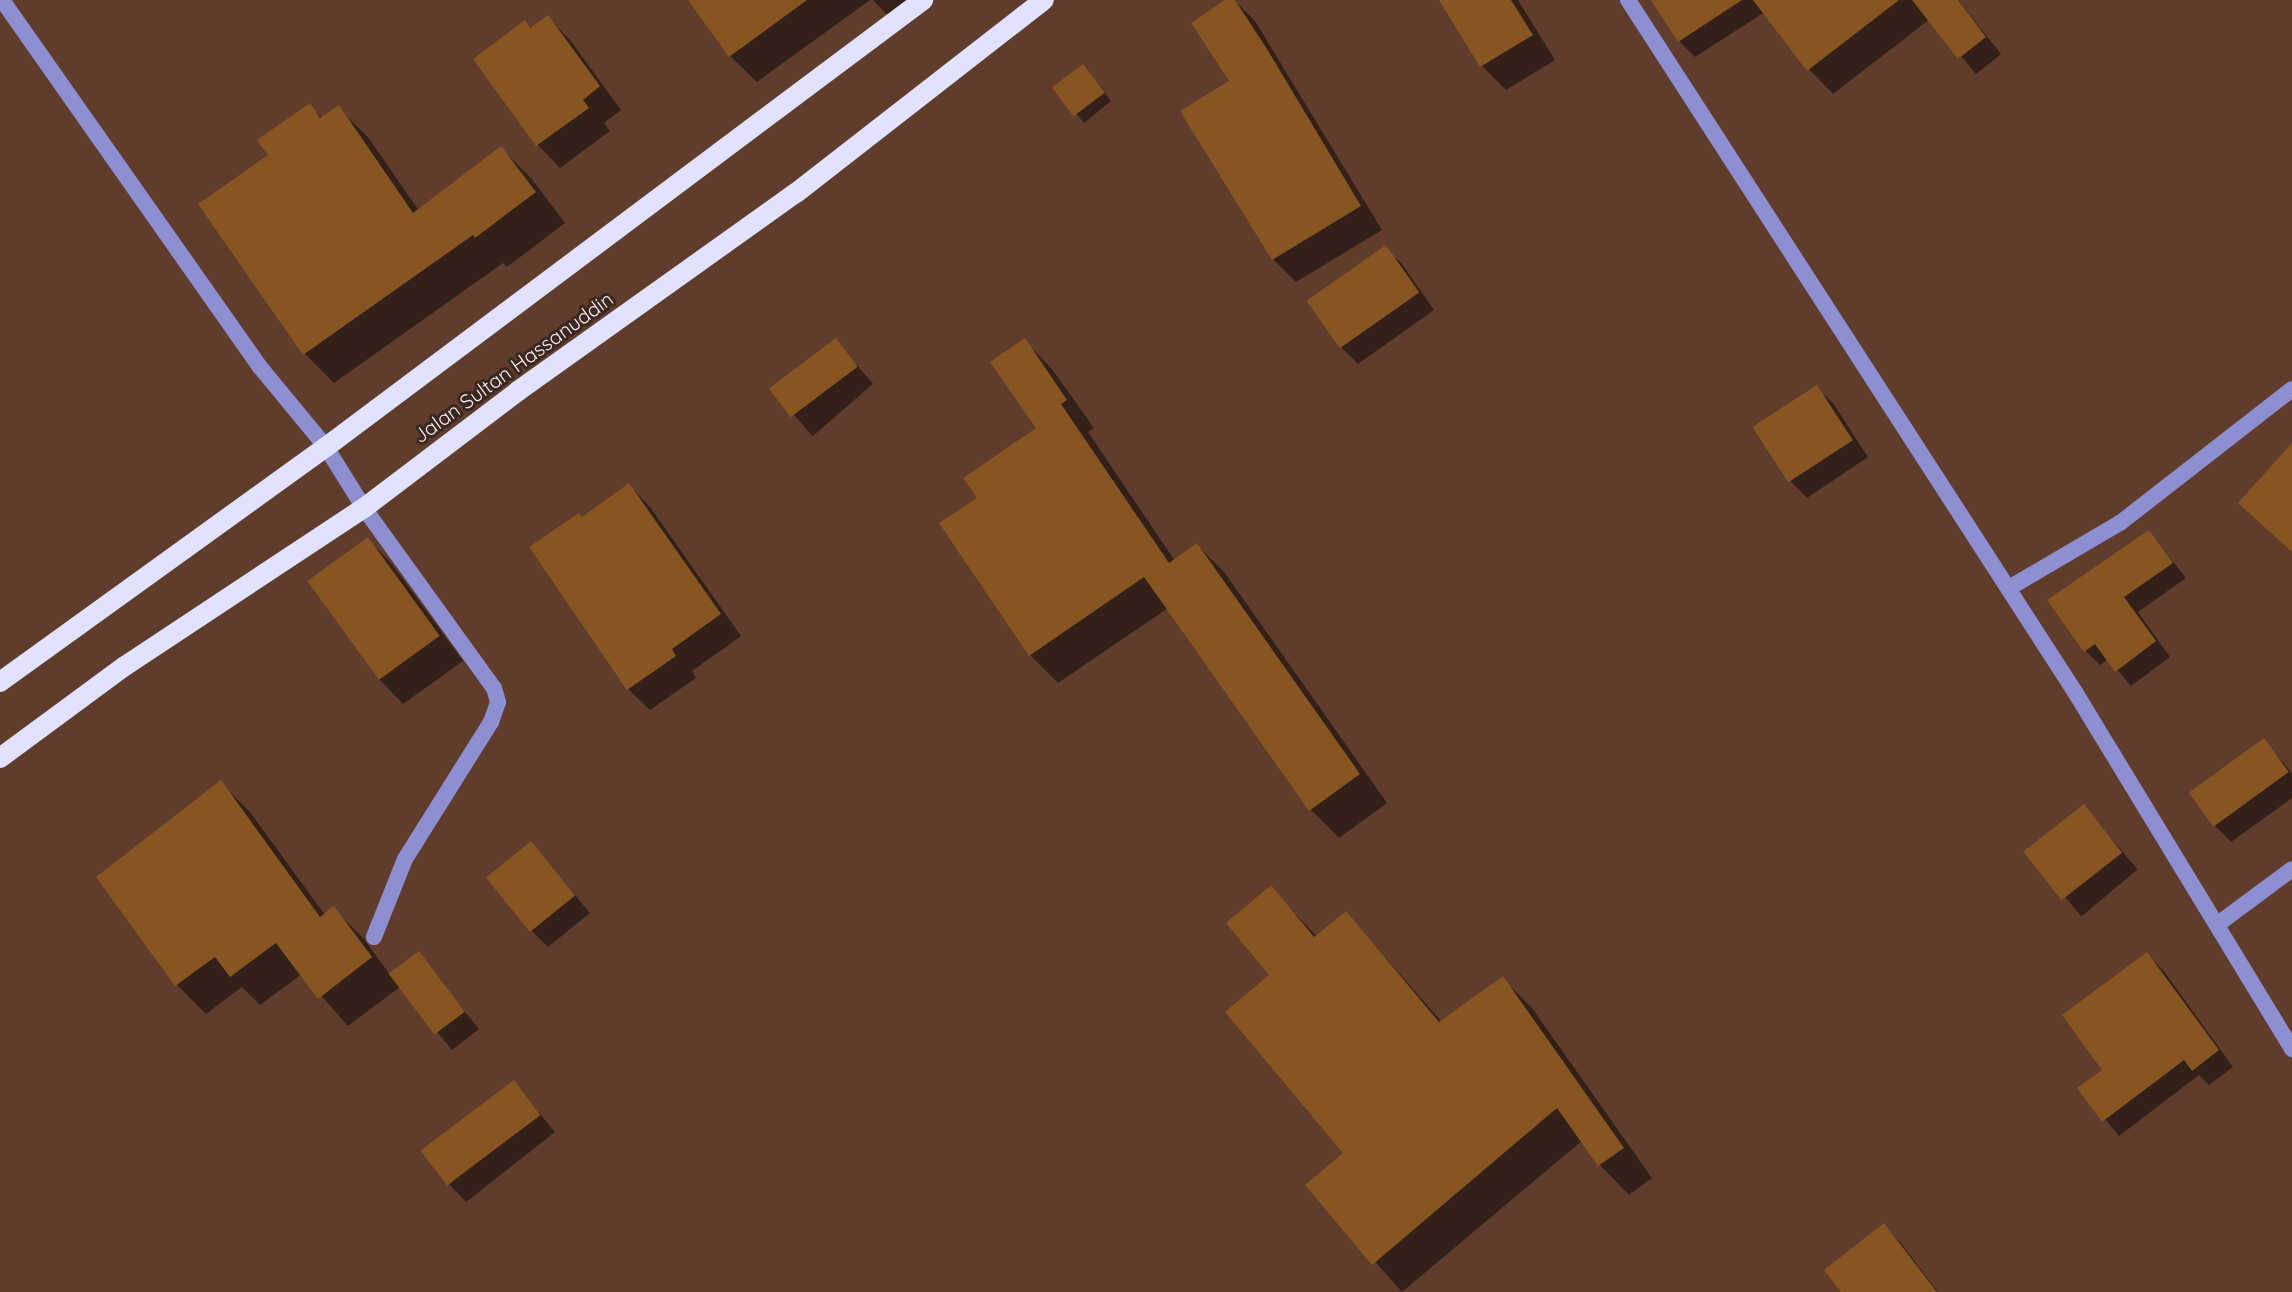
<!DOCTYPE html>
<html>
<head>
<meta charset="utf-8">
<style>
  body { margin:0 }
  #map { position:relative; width:2292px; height:1292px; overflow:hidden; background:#603c2d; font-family:Quicksand,sans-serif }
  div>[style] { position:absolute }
  .shadow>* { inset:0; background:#0007; transform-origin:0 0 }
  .building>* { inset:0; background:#875521; transform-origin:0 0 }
  .street>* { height:16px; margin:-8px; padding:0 8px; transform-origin:8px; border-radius:8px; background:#8e8fd1 }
  .primary>* { height:20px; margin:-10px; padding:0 10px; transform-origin:10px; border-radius:10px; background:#e1e3fe }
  span { translate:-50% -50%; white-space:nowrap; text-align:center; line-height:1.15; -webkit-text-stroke:6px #392821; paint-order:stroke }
  .street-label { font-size:20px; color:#ffece4 }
</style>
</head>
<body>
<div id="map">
  <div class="shadow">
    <div style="clip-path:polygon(690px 0,870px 0,757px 82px,730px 56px)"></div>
    <div style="clip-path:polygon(873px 0,914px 0,889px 17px)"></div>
    <div style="clip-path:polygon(1229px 0,1234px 0,1255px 21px,1382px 230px,1296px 282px,1273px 259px,1232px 81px)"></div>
    <div style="clip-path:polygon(1441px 0,1518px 0,1555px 60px,1506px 90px,1482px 66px)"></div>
    <div style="clip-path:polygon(1653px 0,1958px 0,2001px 54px,1976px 74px,1930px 19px,1833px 94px,1809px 69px,1765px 12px,1695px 57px,1679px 41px)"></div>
    <div style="clip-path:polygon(548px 18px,570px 40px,621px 110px,604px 123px,610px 131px,560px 168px,538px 145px,476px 59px)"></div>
    <div style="clip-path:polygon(1091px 75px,1111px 101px,1084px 123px,1056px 89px)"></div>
    <div style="clip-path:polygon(310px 106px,323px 119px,338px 108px,368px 137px,419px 211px,501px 148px,531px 178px,565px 223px,507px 267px,503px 263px,334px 383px,304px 353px,271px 156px)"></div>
    <div style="clip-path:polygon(1385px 248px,1402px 264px,1434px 310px,1358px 364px,1342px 348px,1310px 302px)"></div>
    <div style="left:835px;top:340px;width:58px;height:80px;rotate:49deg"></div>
    <div style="clip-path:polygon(1025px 341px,1052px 369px,1094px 428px,1088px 432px,1175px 561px,1197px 545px,1225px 573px,1387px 803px,1339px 838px,1311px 810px,1168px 608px,1058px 683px,1030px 655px,979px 498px,1039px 428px)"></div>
    <div style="clip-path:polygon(1816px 387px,1833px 403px,1868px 457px,1807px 498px,1791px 482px)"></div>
    <div style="clip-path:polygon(629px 485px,650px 507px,741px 636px,692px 671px,696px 678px,650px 710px,628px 689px,583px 519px)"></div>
    <div style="clip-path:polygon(2149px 532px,2186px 578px,2138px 612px,2170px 657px,2131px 686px,2108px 659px,2100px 665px,2085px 650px)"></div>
    <div style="clip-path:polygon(368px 539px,392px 564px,463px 661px,403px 704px,379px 679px)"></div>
    <div style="clip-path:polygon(2264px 741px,2292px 773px,2292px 798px,2231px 842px,2215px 826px)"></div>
    <div style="clip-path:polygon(221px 783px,250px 812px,325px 915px,334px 909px,363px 938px,391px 976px,418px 954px,479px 1029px,452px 1050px,400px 987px,348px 1026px,302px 974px,260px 1005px,242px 987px,206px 1014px,177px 985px,99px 877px)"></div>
    <div style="left:2084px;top:806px;width:83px;height:73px;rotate:50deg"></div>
    <div style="clip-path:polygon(531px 843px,590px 913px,548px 947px,532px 931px)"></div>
    <div style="clip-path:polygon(1271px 888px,1317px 937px,1346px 913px,1442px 1022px,1503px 979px,1532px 1008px,1652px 1178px,1629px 1195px,1600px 1165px,1583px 1140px,1402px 1292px,1308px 1186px,1346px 1153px,1272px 975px)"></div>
    <div style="clip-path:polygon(2147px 954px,2163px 970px,2233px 1067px,2209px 1085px,2199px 1075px,2119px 1136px,2080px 1089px,2105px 1070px)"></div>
    <div style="clip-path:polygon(514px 1083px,555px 1132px,466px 1202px,450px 1185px)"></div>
    <div style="clip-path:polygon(1884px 1226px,1900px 1242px,1938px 1292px,1843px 1292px)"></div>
  </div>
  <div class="building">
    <div style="clip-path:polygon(688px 0,807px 0,729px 57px)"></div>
    <div style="clip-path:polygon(1225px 0,1235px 0,1267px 49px,1361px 206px,1272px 260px,1180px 111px,1229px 81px,1191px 23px)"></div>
    <div style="clip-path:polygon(1439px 0,1511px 0,1533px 35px,1480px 67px)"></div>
    <div style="clip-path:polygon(1651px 0,1742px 0,1678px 42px)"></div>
    <div style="clip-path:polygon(1753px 0,1899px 0,1807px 71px)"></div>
    <div style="clip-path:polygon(1912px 0,1958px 0,1986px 37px,1958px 59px)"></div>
    <div style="clip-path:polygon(548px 15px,600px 86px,583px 100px,589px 108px,536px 146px,473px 59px,525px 20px,530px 28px)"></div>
    <div style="left:1083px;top:64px;width:36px;height:39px;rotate:53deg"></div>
    <div style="clip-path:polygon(310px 103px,320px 118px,339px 105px,413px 213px,501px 146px,536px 192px,475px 238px,473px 235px,303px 355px,198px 204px,268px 155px,257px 140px)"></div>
    <div style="left:1386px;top:245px;width:58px;height:97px;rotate:55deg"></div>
    <div style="left:836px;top:338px;width:36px;height:84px;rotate:53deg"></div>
    <div style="clip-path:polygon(1025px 338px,1067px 400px,1061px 404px,1169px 563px,1197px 543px,1360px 774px,1309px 811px,1144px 577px,1029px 656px,939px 523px,977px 498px,963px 478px,1036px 428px,990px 362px)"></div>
    <div style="left:1817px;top:385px;width:66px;height:77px;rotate:57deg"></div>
    <div style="clip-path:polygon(2292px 443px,2292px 552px,2238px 503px)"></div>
    <div style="clip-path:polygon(629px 483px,721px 614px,672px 649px,676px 656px,627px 690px,529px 547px,579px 513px,582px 517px)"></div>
    <div style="clip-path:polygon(2149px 530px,2173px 563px,2124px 597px,2156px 641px,2115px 672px,2095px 644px,2084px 652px,2047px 600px)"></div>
    <div style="left:368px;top:537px;width:122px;height:75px;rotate:54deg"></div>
    <div style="left:2264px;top:738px;width:42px;height:93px;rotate:54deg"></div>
    <div style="clip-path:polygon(221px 780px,320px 917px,334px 906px,372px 957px,318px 999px,276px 943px,230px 977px,215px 957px,175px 986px,96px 877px)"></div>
    <div style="left:2084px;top:804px;width:62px;height:77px;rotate:52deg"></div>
    <div style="left:531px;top:841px;width:70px;height:58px;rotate:51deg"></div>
    <div style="clip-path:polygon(1271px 885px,1314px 937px,1346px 911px,1439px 1022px,1503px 976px,1624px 1148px,1598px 1166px,1557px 1108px,1372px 1265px,1305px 1185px,1343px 1153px,1225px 1012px,1269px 975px,1226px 923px)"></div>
    <div style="left:419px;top:951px;width:76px;height:38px;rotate:53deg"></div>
    <div style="clip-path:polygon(2147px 952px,2219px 1050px,2192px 1071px,2184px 1060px,2102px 1122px,2077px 1088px,2102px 1070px,2062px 1015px)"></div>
    <div style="left:514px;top:1080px;width:44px;height:117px;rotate:53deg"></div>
    <div style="clip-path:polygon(1884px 1223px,1937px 1292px,1841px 1292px,1824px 1270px)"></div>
  </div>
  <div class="street">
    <div style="left:2px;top:0;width:449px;rotate:54.9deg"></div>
    <div style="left:260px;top:367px;width:104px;rotate:50.5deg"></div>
    <div style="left:326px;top:447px;width:72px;rotate:58.1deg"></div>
    <div style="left:364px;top:508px;width:222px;rotate:54.2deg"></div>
    <div style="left:494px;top:688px;width:15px;rotate:74deg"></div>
    <div style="left:498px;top:702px;width:21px;rotate:109deg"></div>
    <div style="left:491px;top:722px;width:162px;rotate:122.1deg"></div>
    <div style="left:405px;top:859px;width:84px;rotate:111.7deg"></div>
    <div style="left:1628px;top:0;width:824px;rotate:57.14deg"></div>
    <div style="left:2075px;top:692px;width:418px;rotate:58.7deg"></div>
    <div style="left:2009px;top:588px;width:129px;rotate:-30.4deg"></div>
    <div style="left:2120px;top:523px;width:218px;rotate:-37.9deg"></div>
    <div style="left:2218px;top:924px;width:92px;rotate:-36.6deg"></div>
  </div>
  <div class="primary">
    <div style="left:0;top:682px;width:402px;rotate:-35.8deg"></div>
    <div style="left:326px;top:447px;width:746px;rotate:-36.82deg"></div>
    <div style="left:0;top:758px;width:155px;rotate:-36.4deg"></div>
    <div style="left:125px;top:666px;width:287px;rotate:-33.5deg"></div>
    <div style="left:364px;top:508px;width:193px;rotate:-37.2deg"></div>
    <div style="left:518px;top:391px;width:341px;rotate:-35.5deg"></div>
    <div style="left:796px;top:193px;width:314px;rotate:-37.9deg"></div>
  </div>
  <div class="street-label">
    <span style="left:513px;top:367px;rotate:-36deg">Jalan Sultan Hassanuddin</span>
  </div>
</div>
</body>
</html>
